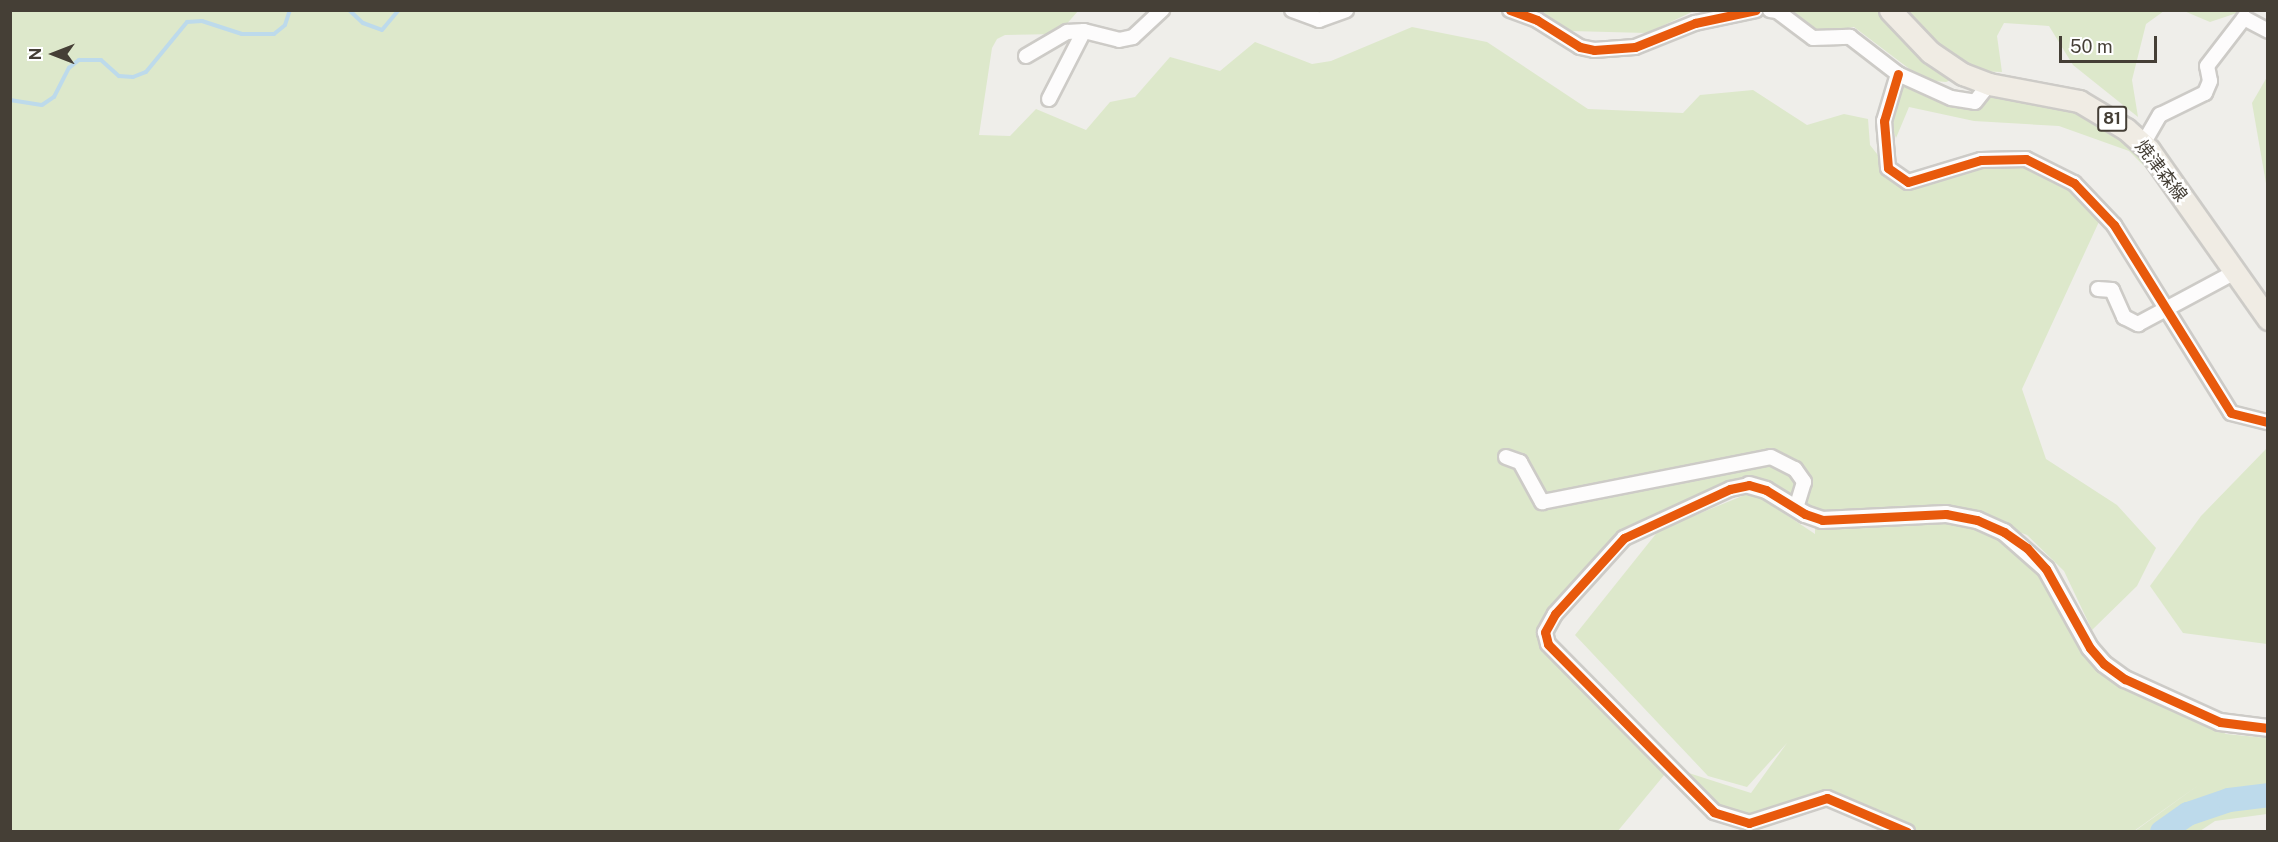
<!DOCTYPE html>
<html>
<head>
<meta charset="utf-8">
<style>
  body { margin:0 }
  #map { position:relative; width:2278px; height:842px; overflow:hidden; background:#efeeea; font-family:"Public Sans","Noto Sans JP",sans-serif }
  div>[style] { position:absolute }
  .green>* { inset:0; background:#dde8cb }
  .stream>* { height:4px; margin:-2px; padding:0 2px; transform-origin:2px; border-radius:2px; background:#bddaeb }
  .river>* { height:24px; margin:-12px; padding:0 12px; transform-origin:12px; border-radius:12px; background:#bddaeb }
  .roads { filter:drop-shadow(2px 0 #cdcbc7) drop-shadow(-2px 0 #cdcbc7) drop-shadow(0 2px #cdcbc7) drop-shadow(0 -2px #cdcbc7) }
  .minor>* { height:14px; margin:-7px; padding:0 7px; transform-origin:7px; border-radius:7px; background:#fdfcfc }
  .tertiary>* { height:16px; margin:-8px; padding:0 8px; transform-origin:8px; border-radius:8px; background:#fdfcfc }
  .primary>* { height:21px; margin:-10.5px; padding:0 10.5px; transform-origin:10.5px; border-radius:10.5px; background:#f0ece4 }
  .cycleway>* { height:9px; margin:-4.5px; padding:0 4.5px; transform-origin:4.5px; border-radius:4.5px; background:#e8590c }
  span { translate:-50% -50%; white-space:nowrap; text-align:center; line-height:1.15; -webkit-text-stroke:5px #fff; paint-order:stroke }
  .shield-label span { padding:2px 4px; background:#fff; border:2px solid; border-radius:4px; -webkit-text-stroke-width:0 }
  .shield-label { font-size:16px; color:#453f36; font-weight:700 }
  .street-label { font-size:18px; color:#453f36 }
  .frame { position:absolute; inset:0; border:12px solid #453f36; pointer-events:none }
  .north { position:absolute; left:24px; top:24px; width:60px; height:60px; -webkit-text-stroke:4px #fff; paint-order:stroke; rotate:270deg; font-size:16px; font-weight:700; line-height:24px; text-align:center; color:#453f36 }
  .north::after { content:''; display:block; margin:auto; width:21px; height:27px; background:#453f36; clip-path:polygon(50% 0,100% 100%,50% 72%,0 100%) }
  .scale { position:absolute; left:2059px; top:36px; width:98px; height:27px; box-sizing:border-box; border:3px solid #453f36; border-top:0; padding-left:8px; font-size:18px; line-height:21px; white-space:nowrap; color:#453f36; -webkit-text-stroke:4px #fff; paint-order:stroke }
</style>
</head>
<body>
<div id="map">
  <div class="green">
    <div style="clip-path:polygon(evenodd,10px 11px,1078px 11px,1058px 34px,1005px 35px,997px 39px,992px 48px,979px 135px,1010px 136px,1036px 109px,1086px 130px,1110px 102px,1135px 97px,1170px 57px,1220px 71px,1255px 42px,1312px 64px,1331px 61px,1412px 27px,1487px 42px,1588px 109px,1683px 113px,1700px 95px,1753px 90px,1807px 125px,1844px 114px,1868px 119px,1870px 145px,1888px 168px,1908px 182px,1969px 164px,2047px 166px,2103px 213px,2022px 389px,2046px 459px,2117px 505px,2156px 548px,2137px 586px,2092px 630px,2064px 571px,2027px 535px,1965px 512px,1992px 529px,2050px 575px,2104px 668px,2226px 734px,2267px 738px,2267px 814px,2215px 821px,2200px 831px,2135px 831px,2200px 784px,2134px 831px,1907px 831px,1819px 800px,1759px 820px,1714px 812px,1670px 768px,1617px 832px,11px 831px,10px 11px,1749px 485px,1822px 520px,1815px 523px,1815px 534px,1752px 492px,1659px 530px,1575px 635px,1708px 776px,1747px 787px,1787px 743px,1751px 793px,1670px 767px,1548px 644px,1555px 614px,1637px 529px,1749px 485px)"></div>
    <div style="clip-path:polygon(1538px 11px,1694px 11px,1647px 33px,1570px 31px)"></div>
    <div style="clip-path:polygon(1775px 11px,2164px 11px,2146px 24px,2132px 80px,2138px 117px,2073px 65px,2049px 26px,2004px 23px,1997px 36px,2002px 72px,1974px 71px,1946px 82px,1924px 80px,1854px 27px,1823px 32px)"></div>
    <div style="clip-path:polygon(2184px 11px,2243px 11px,2210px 22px)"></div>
    <div style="clip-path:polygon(2267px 77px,2267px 189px,2252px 103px)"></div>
    <div style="clip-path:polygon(1901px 81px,1943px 100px,1990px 92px,2092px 112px,2149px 161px,2160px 182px,2129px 151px,2059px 126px,1974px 121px,1909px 107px,1896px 138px,1889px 119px)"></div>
    <div style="clip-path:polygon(2267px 448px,2267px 644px,2183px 633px,2150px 586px,2201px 516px)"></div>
  </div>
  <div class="stream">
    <div style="left:349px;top:10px;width:19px;rotate:43deg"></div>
    <div style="left:363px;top:23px;width:20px;rotate:20deg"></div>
    <div style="left:382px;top:30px;width:26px;rotate:-50deg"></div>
    <div style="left:10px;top:100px;width:32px;rotate:9deg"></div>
    <div style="left:42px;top:105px;width:14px;rotate:-34deg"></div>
    <div style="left:54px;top:97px;width:33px;rotate:-63deg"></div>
    <div style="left:69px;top:68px;width:13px;rotate:-39deg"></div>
    <div style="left:79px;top:60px;width:22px"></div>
    <div style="left:101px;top:60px;width:24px;rotate:42deg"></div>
    <div style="left:119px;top:76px;width:14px;rotate:4deg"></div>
    <div style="left:133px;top:77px;width:14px;rotate:-21deg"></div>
    <div style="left:146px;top:72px;width:65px;rotate:-50.6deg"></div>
    <div style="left:187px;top:22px;width:15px;rotate:-4deg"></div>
    <div style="left:202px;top:21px;width:42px;rotate:18deg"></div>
    <div style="left:242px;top:34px;width:32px"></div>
    <div style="left:274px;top:34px;width:14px;rotate:-39deg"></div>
    <div style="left:285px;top:25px;width:16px;rotate:-72deg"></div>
  </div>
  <div class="river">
    <div style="left:2162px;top:832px;width:32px;rotate:-35deg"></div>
    <div style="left:2188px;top:814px;width:43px;rotate:-18.9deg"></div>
    <div style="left:2229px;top:800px;width:39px;rotate:-7deg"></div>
  </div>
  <div class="roads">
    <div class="minor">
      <div style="left:1292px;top:10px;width:29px;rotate:20deg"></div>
      <div style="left:1319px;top:20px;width:29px;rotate:-20deg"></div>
      <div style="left:1510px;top:10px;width:29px;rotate:20deg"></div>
      <div style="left:1537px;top:20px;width:51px;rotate:32.1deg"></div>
      <div style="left:1580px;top:47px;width:14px;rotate:12deg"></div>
      <div style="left:1594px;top:50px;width:41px;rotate:-4.2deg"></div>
      <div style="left:1635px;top:47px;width:65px;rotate:-21.8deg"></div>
      <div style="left:1695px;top:23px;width:62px;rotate:-12deg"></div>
      <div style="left:1770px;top:10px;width:7px;rotate:8deg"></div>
      <div style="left:1777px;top:11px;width:45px;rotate:36.9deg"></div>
      <div style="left:1813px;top:38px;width:37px;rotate:-2deg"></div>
      <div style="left:1850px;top:37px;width:61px;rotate:37.6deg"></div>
      <div style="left:1898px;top:74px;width:58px;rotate:24.4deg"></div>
      <div style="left:1951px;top:98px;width:24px;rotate:9deg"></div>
      <div style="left:1975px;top:102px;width:23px;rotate:-52deg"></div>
      <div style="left:1026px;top:56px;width:48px;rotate:-30.3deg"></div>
      <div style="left:1067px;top:32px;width:17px;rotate:-3deg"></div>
      <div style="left:1084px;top:31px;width:36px;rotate:14deg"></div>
      <div style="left:1119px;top:40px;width:14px;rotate:-12deg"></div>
      <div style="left:1133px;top:37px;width:40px;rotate:-43deg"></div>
      <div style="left:1898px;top:74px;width:49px;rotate:106.6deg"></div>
      <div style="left:1884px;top:121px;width:47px;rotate:85.1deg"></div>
      <div style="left:1888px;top:168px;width:24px;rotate:35deg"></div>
      <div style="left:1908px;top:182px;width:76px;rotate:-16.8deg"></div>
      <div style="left:1981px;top:160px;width:45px;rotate:-1.3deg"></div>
      <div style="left:2026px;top:159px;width:54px;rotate:26.6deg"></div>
      <div style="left:2074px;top:183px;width:58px;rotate:46.4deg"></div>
      <div style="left:2114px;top:225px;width:221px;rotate:58.1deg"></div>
      <div style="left:2231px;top:413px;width:38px;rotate:14deg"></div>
      <div style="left:1049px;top:99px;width:76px;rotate:-62.8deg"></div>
      <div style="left:2143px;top:144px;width:34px;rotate:-60deg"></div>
      <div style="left:2160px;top:115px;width:50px;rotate:-26.1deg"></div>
      <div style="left:2205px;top:93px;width:13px;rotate:-67deg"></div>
      <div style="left:2210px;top:81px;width:15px;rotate:-101deg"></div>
      <div style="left:2207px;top:66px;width:61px;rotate:-52.4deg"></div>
      <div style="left:2244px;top:18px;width:27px;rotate:28deg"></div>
      <div style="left:2098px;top:289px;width:14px;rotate:4deg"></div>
      <div style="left:2112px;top:290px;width:30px;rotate:66deg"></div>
      <div style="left:2124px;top:317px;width:16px;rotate:27deg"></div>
      <div style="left:2138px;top:324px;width:110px;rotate:-28.2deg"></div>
      <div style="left:1506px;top:457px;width:15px;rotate:20deg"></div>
      <div style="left:1520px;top:462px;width:46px;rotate:61.2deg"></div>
      <div style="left:1542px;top:502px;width:233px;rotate:-11.1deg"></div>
      <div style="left:1771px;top:457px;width:27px;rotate:27deg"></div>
      <div style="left:1795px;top:469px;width:16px;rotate:55deg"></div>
      <div style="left:1804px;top:482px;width:27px;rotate:107deg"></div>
      <div style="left:1749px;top:485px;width:19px;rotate:168deg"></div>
      <div style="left:1730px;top:489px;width:117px;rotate:155.2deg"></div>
      <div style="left:1624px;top:538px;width:103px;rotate:132.2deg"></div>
      <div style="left:1555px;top:614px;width:21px;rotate:119deg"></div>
      <div style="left:1545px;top:632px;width:12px;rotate:76deg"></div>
      <div style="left:1548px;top:644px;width:236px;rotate:45.3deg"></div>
      <div style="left:1714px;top:812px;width:37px;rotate:17deg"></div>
      <div style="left:1749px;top:823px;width:82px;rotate:-17.8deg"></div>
      <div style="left:1827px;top:798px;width:87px;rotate:23deg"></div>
    </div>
    <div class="tertiary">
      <div style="left:1749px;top:485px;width:18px;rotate:16deg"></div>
      <div style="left:1766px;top:490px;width:46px;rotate:31.6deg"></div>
      <div style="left:1805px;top:514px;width:18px;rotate:19deg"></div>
      <div style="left:1822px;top:520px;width:124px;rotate:-2.8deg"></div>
      <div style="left:1946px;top:514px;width:32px;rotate:11deg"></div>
      <div style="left:1977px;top:520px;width:30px;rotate:24deg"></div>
      <div style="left:2004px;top:532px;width:56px;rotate:41.4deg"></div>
      <div style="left:2046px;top:569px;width:90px;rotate:60.9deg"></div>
      <div style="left:2090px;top:648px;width:21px;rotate:49deg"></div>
      <div style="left:2104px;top:664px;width:26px;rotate:36deg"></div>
      <div style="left:2125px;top:679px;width:104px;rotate:24.4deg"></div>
      <div style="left:2220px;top:722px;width:48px;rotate:7.1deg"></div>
    </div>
    <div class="primary">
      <div style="left:1890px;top:10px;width:58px;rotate:46.4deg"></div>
      <div style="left:1930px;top:52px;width:40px;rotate:34deg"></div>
      <div style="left:1963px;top:74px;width:28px;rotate:21deg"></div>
      <div style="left:1989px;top:84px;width:92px;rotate:10.7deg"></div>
      <div style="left:2079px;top:101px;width:55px;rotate:30.8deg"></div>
      <div style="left:2126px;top:129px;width:31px;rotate:42deg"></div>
      <div style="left:2149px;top:150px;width:207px;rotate:54.8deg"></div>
    </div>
  </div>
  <div class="cycleway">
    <div style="left:1510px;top:10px;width:29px;rotate:20deg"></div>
    <div style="left:1537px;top:20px;width:51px;rotate:32.1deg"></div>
    <div style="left:1580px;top:47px;width:14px;rotate:12deg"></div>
    <div style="left:1594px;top:50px;width:41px;rotate:-4.2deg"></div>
    <div style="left:1635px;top:47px;width:65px;rotate:-21.8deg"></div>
    <div style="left:1695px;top:23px;width:62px;rotate:-12deg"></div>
    <div style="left:1898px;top:74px;width:49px;rotate:106.6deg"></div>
    <div style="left:1884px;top:121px;width:47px;rotate:85.1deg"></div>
    <div style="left:1888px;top:168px;width:24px;rotate:35deg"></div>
    <div style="left:1908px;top:182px;width:76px;rotate:-16.8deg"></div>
    <div style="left:1981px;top:160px;width:45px;rotate:-1.3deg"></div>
    <div style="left:2026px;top:159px;width:54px;rotate:26.6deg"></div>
    <div style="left:2074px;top:183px;width:58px;rotate:46.4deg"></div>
    <div style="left:2114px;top:225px;width:221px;rotate:58.1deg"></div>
    <div style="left:2231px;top:413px;width:38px;rotate:14deg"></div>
    <div style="left:1907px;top:832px;width:87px;rotate:-157deg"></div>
    <div style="left:1827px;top:798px;width:82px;rotate:162.2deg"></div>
    <div style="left:1749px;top:823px;width:37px;rotate:-163deg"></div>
    <div style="left:1714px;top:812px;width:236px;rotate:-134.7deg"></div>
    <div style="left:1548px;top:644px;width:12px;rotate:-104deg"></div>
    <div style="left:1545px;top:632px;width:21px;rotate:-61deg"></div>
    <div style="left:1555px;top:614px;width:103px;rotate:-47.8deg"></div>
    <div style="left:1624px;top:538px;width:117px;rotate:-24.8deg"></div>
    <div style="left:1730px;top:489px;width:19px;rotate:-12deg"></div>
    <div style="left:1749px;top:485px;width:18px;rotate:16deg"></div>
    <div style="left:1766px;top:490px;width:46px;rotate:31.6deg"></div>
    <div style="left:1805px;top:514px;width:18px;rotate:19deg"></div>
    <div style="left:1822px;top:520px;width:124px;rotate:-2.8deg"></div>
    <div style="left:1946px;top:514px;width:32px;rotate:11deg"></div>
    <div style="left:1977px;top:520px;width:30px;rotate:24deg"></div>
    <div style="left:2004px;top:532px;width:28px;rotate:35deg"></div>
    <div style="left:2027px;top:548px;width:28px;rotate:48deg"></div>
    <div style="left:2046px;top:569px;width:90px;rotate:60.9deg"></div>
    <div style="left:2090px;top:648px;width:21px;rotate:49deg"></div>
    <div style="left:2104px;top:664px;width:26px;rotate:36deg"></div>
    <div style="left:2125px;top:679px;width:104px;rotate:24.4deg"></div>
    <div style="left:2220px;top:722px;width:48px;rotate:7.1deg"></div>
  </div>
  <div class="shield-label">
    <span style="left:2112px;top:119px">81</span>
  </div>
  <div class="street-label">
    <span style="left:2161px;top:171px;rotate:52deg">焼津森線</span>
  </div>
  <div class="frame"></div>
  <div class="north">N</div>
  <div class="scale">50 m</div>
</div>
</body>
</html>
